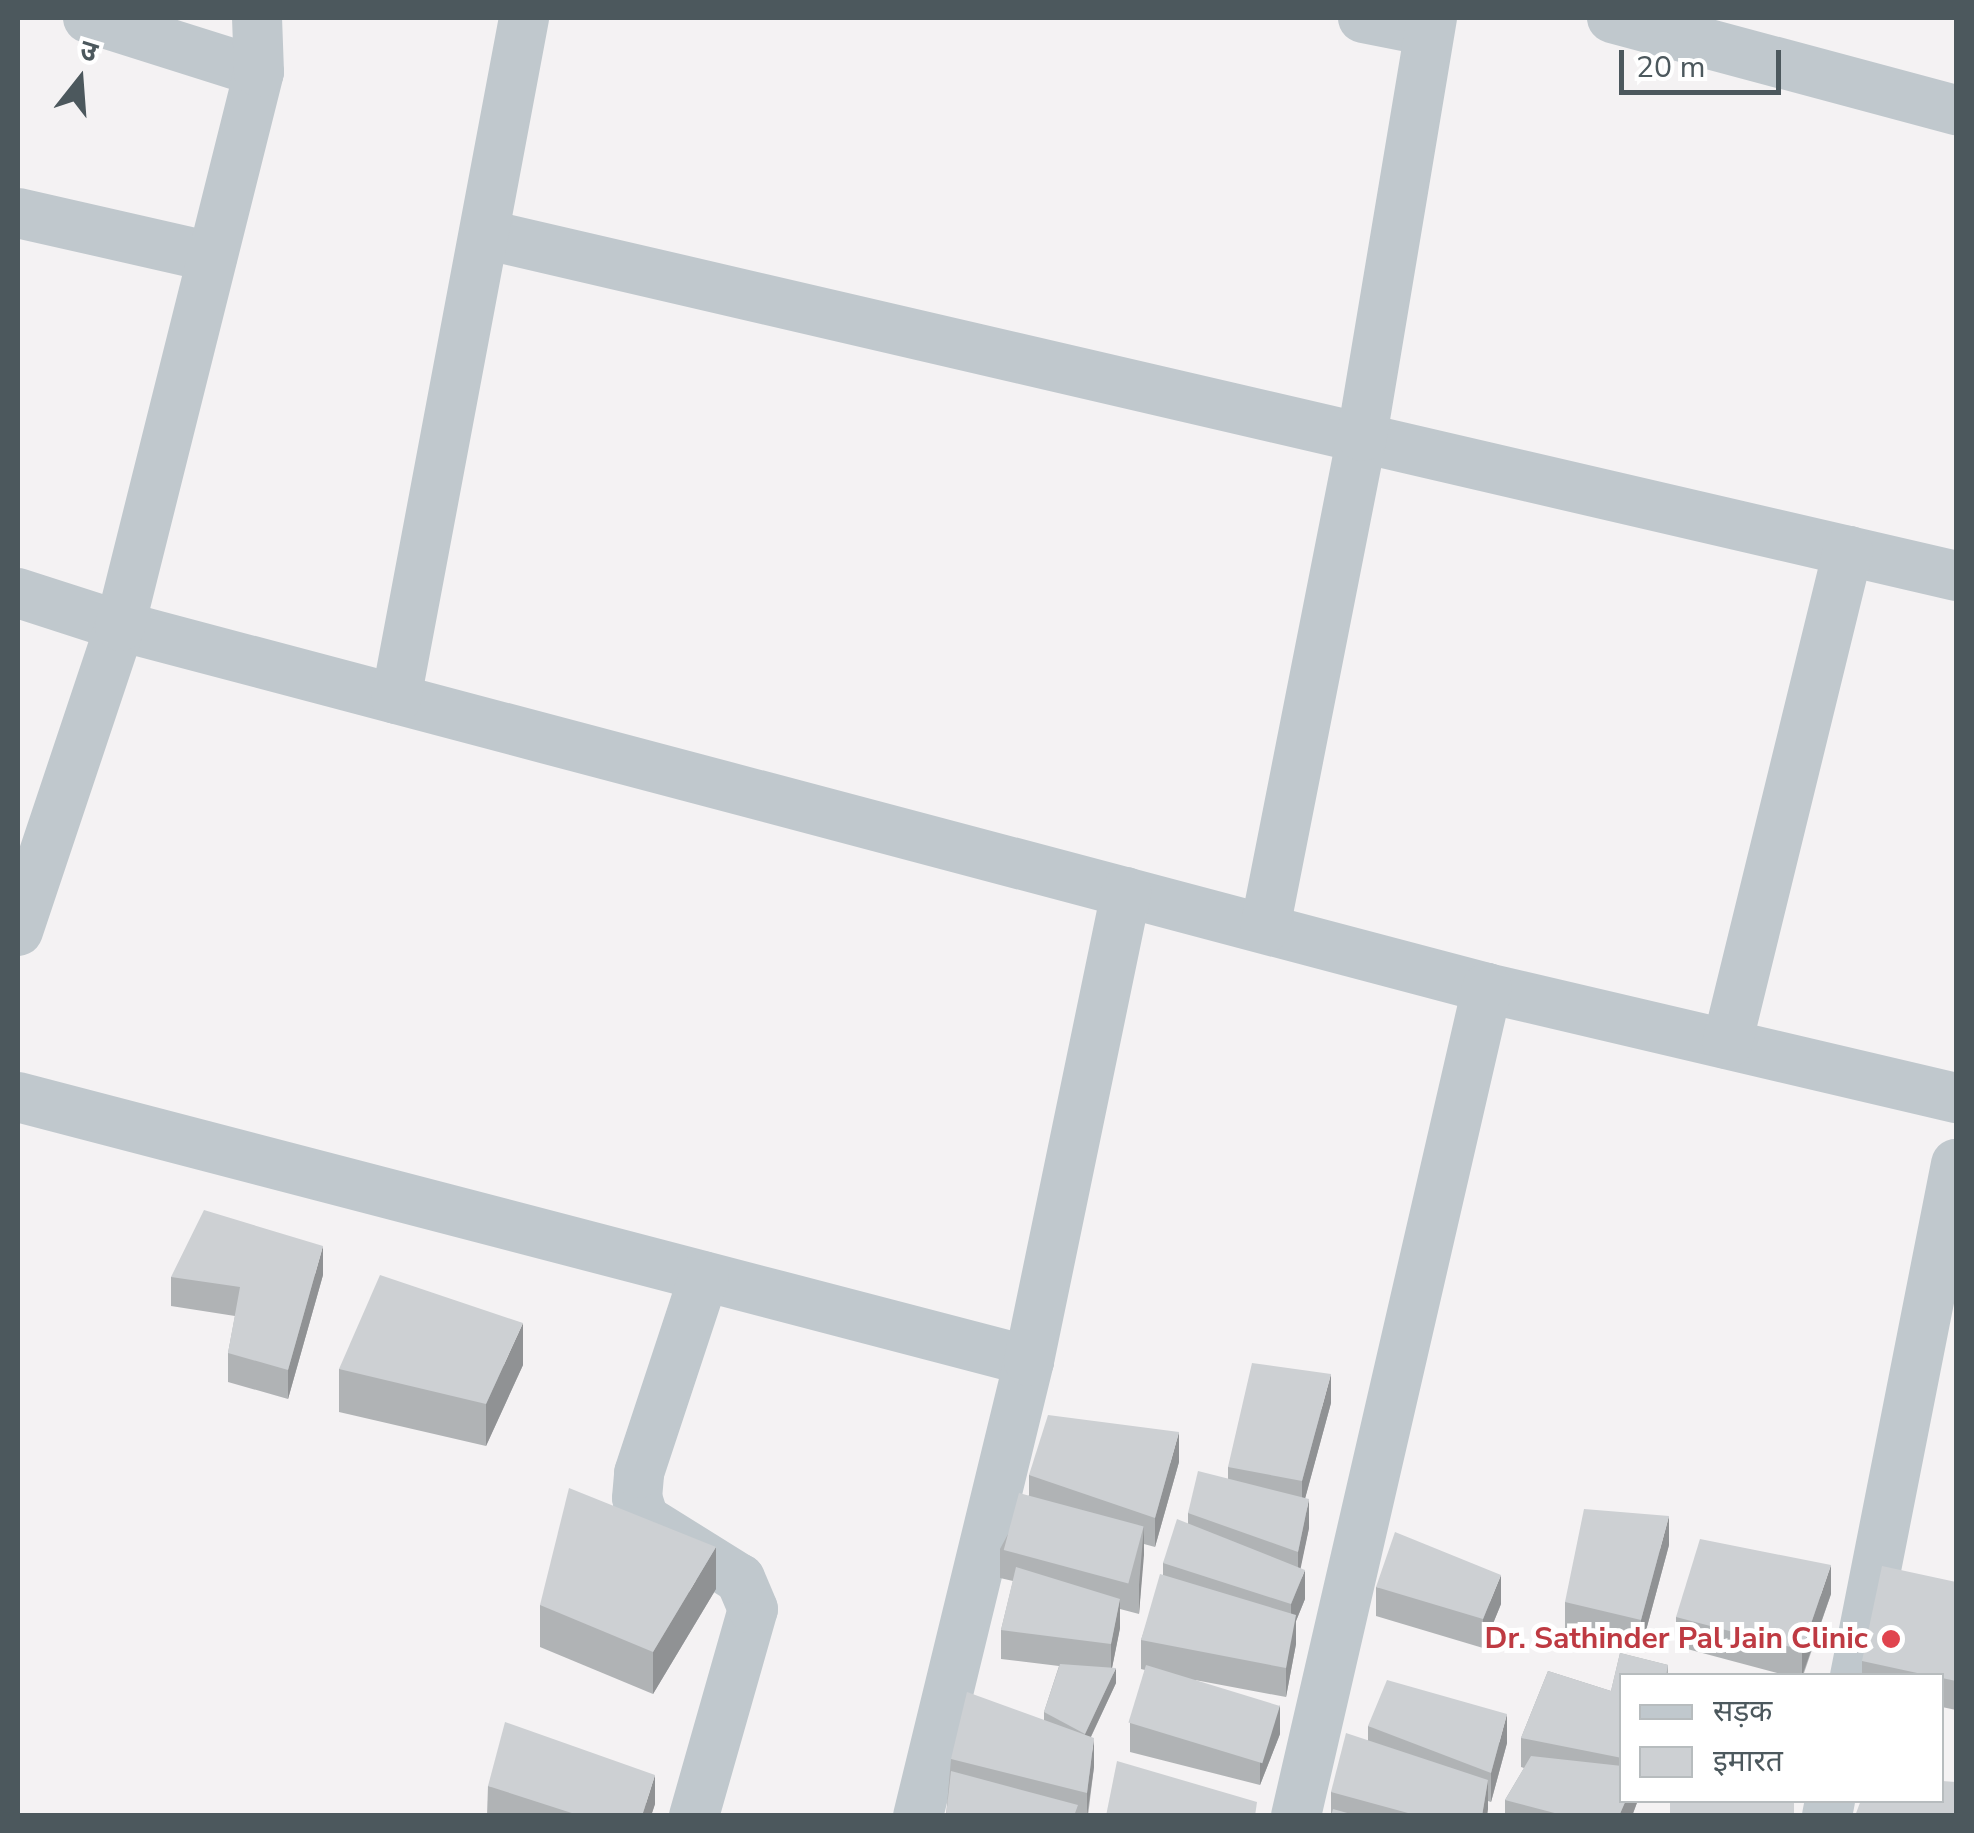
<!DOCTYPE html>
<html>
<head>
<meta charset="utf-8">
<style>
  body { margin:0 }
  #map { position:relative; width:1974px; height:1833px; overflow:hidden; background:#f4f2f3; font-family:"Nunito Sans","Noto Sans Devanagari",sans-serif }
  div>[style] { position:absolute }
  .street>* { height:50px; margin:-25px; padding:0 25px; transform-origin:25px; border-radius:25px; background:#c0c8cd }
  .wall>* { inset:0; background:#b0b3b5 }
  .shaded-wall>* { inset:0; background:#909294 }
  .building>* { inset:0; background:#cdd0d3; transform-origin:0 0 }
  .dots>* { width:28px; height:28px; translate:-50% -50%; box-sizing:border-box; border:5px solid #fff; border-radius:50% }
  span { translate:-50% -50%; white-space:nowrap; text-align:center; line-height:1.15; -webkit-text-stroke:10px #fff; paint-order:stroke }
  .health-label { font-size:30px; color:#be3a42; font-weight:700 }
  .right { translate:-100% -50%; text-align:right }
  .frame { position:absolute; inset:0; border:20px solid #4c585d; pointer-events:none }
  .legend { position:absolute; left:1619px; top:1673px; width:325px; height:130px; box-sizing:border-box; background:#fff; border:2px solid #b7bcbe; margin:0; padding:12px 18px; list-style:none; font-size:30px; color:#4c585d }
  .legend li { display:flex; align-items:center; gap:20px; height:50px }
  .legend b { width:50px; border:2px solid #b7bcbe }
  .north { position:absolute; left:30px; top:30px; width:100px; height:100px; -webkit-text-stroke:8px #fff; paint-order:stroke; rotate:17deg; font-size:28px; font-weight:700; line-height:40px; text-align:center; color:#4c585d }
  .north::after { content:''; display:block; margin:auto; width:35px; height:45px; background:#4c585d; clip-path:polygon(50% 0,100% 100%,50% 72%,0 100%) }
  .scale { position:absolute; left:1619px; top:50px; width:162px; height:45px; box-sizing:border-box; border:5px solid #4c585d; border-top:0; padding-left:12px; font-size:30px; line-height:35px; white-space:nowrap; color:#4c585d; -webkit-text-stroke:8px #fff; paint-order:stroke }
</style>
</head>
<body>
<div id="map">
  <div class="street">
    <div style="left:88px;top:18px;width:179px;rotate:17.5deg"></div>
    <div style="left:1363px;top:18px;width:67px;rotate:11.1deg"></div>
    <div style="left:1612px;top:18px;width:356px;rotate:15deg"></div>
    <div style="left:18px;top:213px;width:199px;rotate:12.8deg"></div>
    <div style="left:484px;top:234px;width:1511px;rotate:13.08deg"></div>
    <div style="left:18px;top:593px;width:107px;rotate:17.9deg"></div>
    <div style="left:120px;top:626px;width:1414px;rotate:14.83deg"></div>
    <div style="left:1487px;top:988px;width:482px;rotate:13.2deg"></div>
    <div style="left:396px;top:699px;width:693px;rotate:-79.35deg"></div>
    <div style="left:1265px;top:928px;width:501px;rotate:-78.85deg"></div>
    <div style="left:1362px;top:436px;width:424px;rotate:-80.5deg"></div>
    <div style="left:18px;top:931px;width:322px;rotate:-71.5deg"></div>
    <div style="left:120px;top:626px;width:571px;rotate:-75.92deg"></div>
    <div style="left:259px;top:72px;width:54px;rotate:-92.1deg"></div>
    <div style="left:1727px;top:1044px;width:508px;rotate:-76.21deg"></div>
    <div style="left:18px;top:1097px;width:1045px;rotate:14.63deg"></div>
    <div style="left:1029px;top:1361px;width:468px;rotate:103.7deg"></div>
    <div style="left:1029px;top:1361px;width:479px;rotate:-78.3deg"></div>
    <div style="left:1855px;top:1676px;width:522px;rotate:-78.84deg"></div>
    <div style="left:694px;top:1816px;width:215px;rotate:-74.1deg"></div>
    <div style="left:753px;top:1609px;width:33px;rotate:-113deg"></div>
    <div style="left:740px;top:1579px;width:113px;rotate:-148deg"></div>
    <div style="left:644px;top:1519px;width:22px;rotate:-108deg"></div>
    <div style="left:637px;top:1498px;width:25px;rotate:-85deg"></div>
    <div style="left:639px;top:1473px;width:207px;rotate:-71.7deg"></div>
    <div style="left:1296px;top:1816px;width:850px;rotate:-77.01deg"></div>
    <div style="left:1827px;top:1816px;width:16px;rotate:-79deg"></div>
  </div>
  <div class="wall">
    <div style="clip-path:polygon(323px 1275px,288px 1399px,228px 1382px,228px 1353px,235px 1316px,171px 1306px,171px 1277px)"></div>
    <div style="clip-path:polygon(523px 1365px,486px 1446px,339px 1412px,339px 1369px)"></div>
    <div style="clip-path:polygon(1331px 1403px,1305px 1498px,1309px 1528px,1300px 1568px,1305px 1599px,1296px 1621px,1296px 1644px,1286px 1697px,1195px 1680px,1280px 1734px,1260px 1785px,1130px 1752px,1130px 1723px,1145px 1670px,1141px 1669px,1141px 1640px,1163px 1575px,1163px 1563px,1188px 1524px,1188px 1513px,1228px 1479px,1228px 1467px)"></div>
    <div style="clip-path:polygon(1179px 1462px,1155px 1547px,1144px 1544px,1139px 1614px,1120px 1609px,1120px 1628px,1112px 1668px,1116px 1683px,1091px 1737px,1094px 1767px,1088px 1816px,946px 1816px,951px 1759px,1044px 1720px,1044px 1712px,1059px 1666px,1001px 1659px,1001px 1630px,1013px 1581px,1000px 1578px,1000px 1549px,1029px 1495px,1029px 1475px)"></div>
    <div style="clip-path:polygon(1669px 1545px,1641px 1649px,1565px 1631px,1565px 1602px)"></div>
    <div style="clip-path:polygon(1956px 1582px,1956px 1710px,1942px 1707px,1942px 1676px,1862px 1676px,1862px 1661px)"></div>
    <div style="clip-path:polygon(1376px 1587px,1501px 1604px,1483px 1648px,1376px 1616px)"></div>
    <div style="clip-path:polygon(716px 1589px,653px 1694px,540px 1647px,540px 1605px)"></div>
    <div style="clip-path:polygon(1831px 1594px,1803px 1676px,1788px 1676px,1676px 1646px,1676px 1617px)"></div>
    <div style="clip-path:polygon(1620px 1653px,1668px 1665px,1668px 1676px,1622px 1676px,1622px 1800px,1638px 1800px,1632px 1816px,1505px 1816px,1505px 1800px,1524px 1768px,1521px 1767px,1521px 1738px,1548px 1671px,1611px 1691px)"></div>
    <div style="clip-path:polygon(1368px 1726px,1507px 1743px,1491px 1802px,1488px 1801px,1487px 1816px,1331px 1816px,1331px 1792px,1368px 1740px)"></div>
    <div style="clip-path:polygon(488px 1786px,655px 1804px,651px 1816px,487px 1816px)"></div>
  </div>
  <div class="shaded-wall">
    <div style="clip-path:polygon(323px 1246px,323px 1275px,288px 1399px,288px 1370px)"></div>
    <div style="clip-path:polygon(523px 1323px,523px 1365px,486px 1446px,486px 1404px)"></div>
    <div style="clip-path:polygon(1331px 1374px,1331px 1403px,1302px 1510px,1302px 1481px)"></div>
    <div style="clip-path:polygon(1179px 1432px,1179px 1462px,1155px 1547px,1155px 1518px)"></div>
    <div style="clip-path:polygon(1309px 1499px,1309px 1528px,1298px 1581px,1298px 1552px)"></div>
    <div style="clip-path:polygon(1669px 1516px,1669px 1545px,1641px 1649px,1641px 1620px)"></div>
    <div style="clip-path:polygon(1144px 1526px,1144px 1555px,1139px 1614px,1139px 1585px)"></div>
    <div style="clip-path:polygon(716px 1547px,716px 1589px,653px 1694px,653px 1652px)"></div>
    <div style="clip-path:polygon(1831px 1565px,1831px 1594px,1802px 1676px,1802px 1650px)"></div>
    <div style="clip-path:polygon(1305px 1570px,1305px 1599px,1296px 1621px,1296px 1644px,1286px 1697px,1286px 1668px,1291px 1633px,1291px 1604px)"></div>
    <div style="clip-path:polygon(1501px 1575px,1501px 1604px,1483px 1648px,1483px 1619px)"></div>
    <div style="clip-path:polygon(1120px 1599px,1120px 1628px,1111px 1673px,1111px 1644px)"></div>
    <div style="clip-path:polygon(1116px 1668px,1116px 1683px,1085px 1749px,1085px 1734px)"></div>
    <div style="clip-path:polygon(1280px 1705px,1280px 1734px,1260px 1785px,1260px 1756px)"></div>
    <div style="clip-path:polygon(1507px 1714px,1507px 1743px,1491px 1802px,1491px 1773px)"></div>
    <div style="clip-path:polygon(1094px 1738px,1094px 1767px,1087px 1816px,1087px 1793px)"></div>
    <div style="clip-path:polygon(655px 1775px,655px 1804px,651px 1816px,642px 1816px)"></div>
    <div style="clip-path:polygon(1488px 1780px,1488px 1809px,1487px 1816px,1482px 1816px)"></div>
    <div style="clip-path:polygon(1626px 1800px,1638px 1800px,1632px 1816px,1619px 1816px)"></div>
  </div>
  <div class="building">
    <div style="clip-path:polygon(204px 1210px,323px 1246px,288px 1370px,228px 1353px,240px 1287px,171px 1277px)"></div>
    <div style="clip-path:polygon(380px 1275px,523px 1323px,486px 1404px,339px 1369px)"></div>
    <div style="clip-path:polygon(1252px 1363px,1331px 1374px,1302px 1481px,1228px 1467px)"></div>
    <div style="clip-path:polygon(1048px 1415px,1179px 1432px,1155px 1518px,1029px 1475px)"></div>
    <div style="clip-path:polygon(1198px 1471px,1309px 1499px,1298px 1552px,1188px 1513px)"></div>
    <div style="clip-path:polygon(569px 1488px,716px 1547px,653px 1652px,540px 1605px)"></div>
    <div style="left:1019px;top:1493px;width:129px;height:59px;rotate:15deg"></div>
    <div style="clip-path:polygon(1584px 1509px,1669px 1516px,1641px 1620px,1565px 1602px)"></div>
    <div style="clip-path:polygon(1177px 1519px,1305px 1570px,1291px 1604px,1163px 1563px)"></div>
    <div style="clip-path:polygon(1395px 1532px,1501px 1575px,1483px 1619px,1376px 1587px)"></div>
    <div style="clip-path:polygon(1700px 1539px,1831px 1565px,1802px 1650px,1676px 1617px)"></div>
    <div style="clip-path:polygon(1882px 1566px,1956px 1582px,1956px 1681px,1942px 1678px,1942px 1676px,1931px 1676px,1862px 1661px)"></div>
    <div style="clip-path:polygon(1016px 1567px,1120px 1599px,1111px 1644px,1001px 1630px)"></div>
    <div style="clip-path:polygon(1160px 1574px,1296px 1615px,1286px 1668px,1141px 1640px)"></div>
    <div style="clip-path:polygon(1620px 1653px,1668px 1665px,1666px 1676px,1622px 1676px,1622px 1758px,1521px 1738px,1548px 1671px,1611px 1691px)"></div>
    <div style="clip-path:polygon(1060px 1664px,1116px 1668px,1085px 1734px,1044px 1712px)"></div>
    <div style="left:1146px;top:1665px;width:140px;height:60px;rotate:17deg"></div>
    <div style="clip-path:polygon(1387px 1680px,1507px 1714px,1491px 1773px,1368px 1726px)"></div>
    <div style="clip-path:polygon(967px 1692px,1094px 1738px,1087px 1793px,951px 1759px)"></div>
    <div style="clip-path:polygon(505px 1722px,655px 1775px,642px 1816px,581px 1816px,488px 1786px)"></div>
    <div style="clip-path:polygon(1346px 1733px,1488px 1780px,1482px 1816px,1419px 1816px,1331px 1792px)"></div>
    <div style="clip-path:polygon(1531px 1756px,1622px 1766px,1622px 1800px,1626px 1800px,1619px 1816px,1566px 1816px,1505px 1800px)"></div>
    <div style="clip-path:polygon(1117px 1761px,1257px 1802px,1255px 1816px,1106px 1816px)"></div>
    <div style="clip-path:polygon(951px 1771px,1078px 1805px,1074px 1816px,946px 1816px)"></div>
    <div style="clip-path:polygon(1942px 1781px,1956px 1782px,1956px 1816px,1855px 1816px,1861px 1800px,1942px 1800px)"></div>
    <div style="left:1670px;top:1800px;width:124px;height:17px"></div>
    <div style="clip-path:polygon(1333px 1809px,1358px 1816px,1331px 1816px)"></div>
  </div>
  <div class="dots">
    <div style="left:1891px;top:1639px;background:#e0444e"></div>
  </div>
  <div class="health-label">
    <span class="right" style="left:1868px;top:1639px">Dr. Sathinder Pal Jain Clinic</span>
  </div>
  <div class="frame"></div>
  <ul class="legend">
  <li><b style="height:12px;background:#c0c8cd"></b>सड़क</li>
  <li><b style="height:28px;background:#cdd0d3"></b>इमारत</li>
  </ul>
  <div class="north">उ</div>
  <div class="scale">20 m</div>
</div>
</body>
</html>
